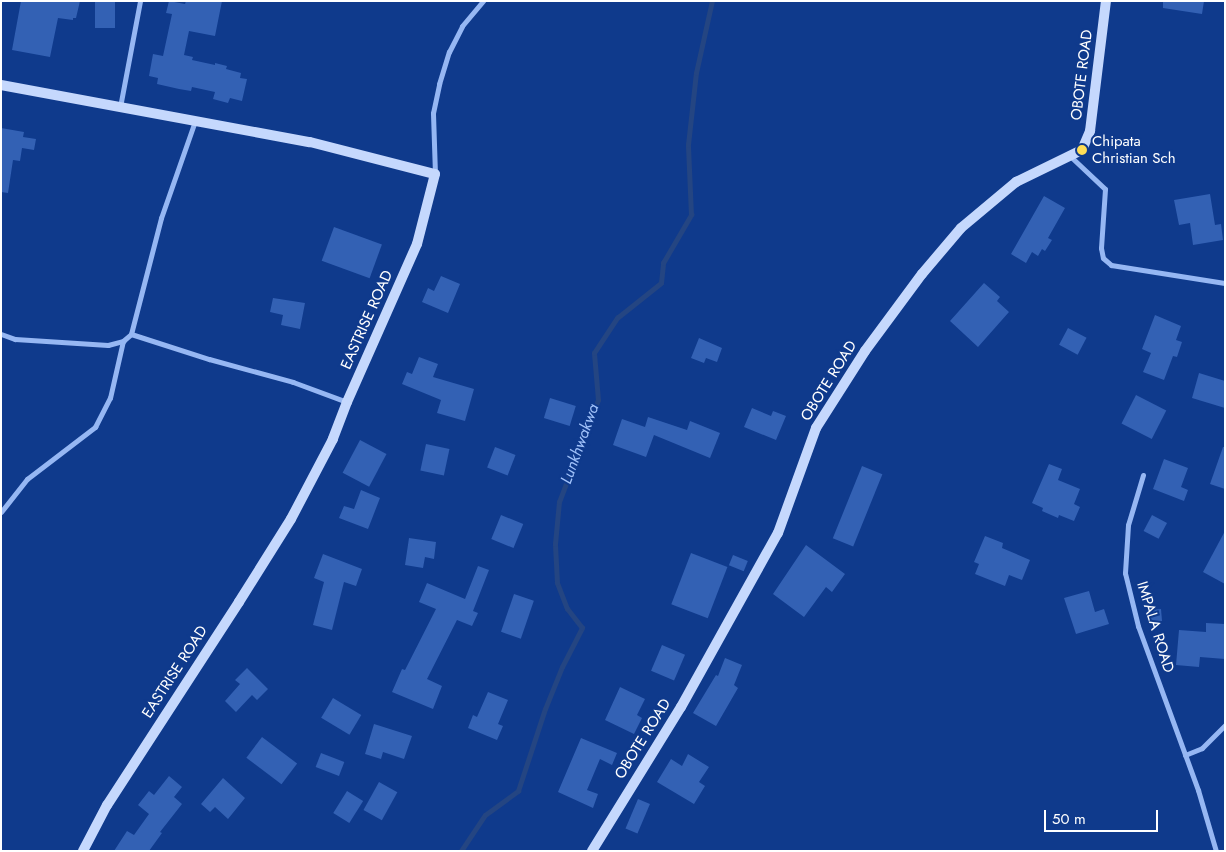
<!DOCTYPE html>
<html>
<head>
<meta charset="utf-8">
<style>
  body { margin:0 }
  #map { position:relative; width:1226px; height:852px; overflow:hidden; background:#0f3a8c; font-family:Jost,sans-serif }
  div>[style] { position:absolute }
  .stream>* { height:4.5px; margin:-2.25px; padding:0 2.25px; transform-origin:2.25px; border-radius:2.25px; background:#244582 }
  .building>* { inset:0; background:#3361b4; transform-origin:0 0 }
  .street>* { height:5px; margin:-2.5px; padding:0 2.5px; transform-origin:2.5px; border-radius:2.5px; background:#96b7f3 }
  .secondary>* { height:10px; margin:-5px; padding:0 5px; transform-origin:5px; border-radius:5px; background:#c5d8fd }
  .dots>* { width:14px; height:14px; translate:-50% -50%; box-sizing:border-box; border:2px solid #0f3a8c; border-radius:50% }
  span { translate:-50% -50%; white-space:nowrap; text-align:center; line-height:1.15; -webkit-text-stroke:4px #0f3a8c; paint-order:stroke }
  .street-label { font-size:15px; color:#fff }
  .poi-label { font-size:15px; color:#fff }
  .left { translate:0 -50%; text-align:left }
  .water-label { font-size:16px; color:#a1c2fa; font-style:italic }
  .frame { position:absolute; inset:0; border:2px solid #fff; pointer-events:none }
  .scale { position:absolute; left:1044px; top:810px; width:114px; height:22px; box-sizing:border-box; border:2px solid #fff; border-top:0; padding-left:6px; font-size:15px; line-height:18px; white-space:nowrap; color:#fff; -webkit-text-stroke:4px #0f3a8c; paint-order:stroke }
</style>
</head>
<body>
<div id="map">
  <div class="stream">
    <div style="left:461px;top:851px;width:43px;rotate:-56.3deg"></div>
    <div style="left:485px;top:815px;width:41px;rotate:-36deg"></div>
    <div style="left:518px;top:791px;width:86px;rotate:-71.8deg"></div>
    <div style="left:545px;top:709px;width:45px;rotate:-68deg"></div>
    <div style="left:562px;top:667px;width:44px;rotate:-62.9deg"></div>
    <div style="left:582px;top:628px;width:24px;rotate:-128deg"></div>
    <div style="left:567px;top:609px;width:28px;rotate:-111deg"></div>
    <div style="left:557px;top:583px;width:39px;rotate:-93deg"></div>
    <div style="left:555px;top:544px;width:42px;rotate:-84.6deg"></div>
    <div style="left:559px;top:502px;width:109px;rotate:-69.1deg"></div>
    <div style="left:598px;top:400px;width:47px;rotate:-94.9deg"></div>
    <div style="left:594px;top:353px;width:42px;rotate:-56.7deg"></div>
    <div style="left:617px;top:318px;width:56px;rotate:-38.5deg"></div>
    <div style="left:661px;top:283px;width:20px;rotate:-84deg"></div>
    <div style="left:663px;top:263px;width:56px;rotate:-59.7deg"></div>
    <div style="left:691px;top:215px;width:70px;rotate:-92.5deg"></div>
    <div style="left:688px;top:145px;width:72px;rotate:-83.7deg"></div>
    <div style="left:696px;top:73px;width:74px;rotate:-77.5deg"></div>
  </div>
  <div class="building">
    <div style="clip-path:polygon(21px 1px,80px 1px,76px 18px,73px 18px,73px 20px,58px 18px,50px 57px,12px 50px)"></div>
    <div style="left:95px;top:1px;width:20px;height:27px"></div>
    <div style="clip-path:polygon(169px 1px,185px 4px,186px 1px,222px 1px,215px 36px,189px 31px,184px 55px,193px 57px,192px 60px,215px 65px,215px 63px,227px 66px,226px 69px,241px 73px,240px 78px,247px 79px,242px 101px,230px 98px,228px 103px,213px 99px,215px 92px,192px 87px,191px 91px,179px 89px,157px 84px,158px 78px,149px 76px,153px 54px,163px 56px,172px 14px,166px 13px)"></div>
    <div style="clip-path:polygon(1163px 1px,1204px 1px,1202px 14px,1163px 8px)"></div>
    <div style="clip-path:polygon(1px 128px,24px 132px,23px 137px,36px 139px,34px 150px,22px 148px,20px 161px,13px 160px,8px 193px,1px 192px)"></div>
    <div style="clip-path:polygon(1210px 194px,1215px 225px,1221px 224px,1223px 240px,1193px 245px,1190px 223px,1179px 225px,1174px 200px)"></div>
    <div style="clip-path:polygon(1044px 196px,1065px 208px,1048px 238px,1052px 240px,1045px 251px,1042px 249px,1038px 256px,1032px 252px,1026px 263px,1011px 254px)"></div>
    <div style="left:334px;top:227px;width:51px;height:36px;rotate:20deg"></div>
    <div style="clip-path:polygon(441px 276px,460px 284px,448px 313px,422px 302px,428px 288px,434px 291px)"></div>
    <div style="clip-path:polygon(984px 283px,1000px 297px,997px 301px,1009px 312px,978px 347px,950px 321px)"></div>
    <div style="clip-path:polygon(273px 298px,305px 303px,300px 329px,281px 325px,283px 315px,270px 312px)"></div>
    <div style="clip-path:polygon(1155px 315px,1181px 326px,1176px 340px,1182px 342px,1177px 357px,1173px 356px,1164px 380px,1143px 372px,1151px 353px,1142px 349px)"></div>
    <div style="left:1068px;top:328px;width:21px;height:19px;rotate:28deg"></div>
    <div style="clip-path:polygon(699px 338px,722px 348px,717px 362px,706px 358px,704px 363px,691px 358px)"></div>
    <div style="clip-path:polygon(419px 357px,438px 364px,433px 377px,474px 389px,465px 421px,437px 413px,441px 400px,402px 384px,407px 372px,412px 374px)"></div>
    <div style="clip-path:polygon(1199px 373px,1225px 381px,1225px 408px,1192px 398px)"></div>
    <div style="left:1136px;top:395px;width:34px;height:32px;rotate:27deg"></div>
    <div style="left:550px;top:398px;width:27px;height:21px;rotate:17deg"></div>
    <div style="clip-path:polygon(752px 408px,771px 416px,773px 411px,786px 416px,776px 440px,744px 427px)"></div>
    <div style="clip-path:polygon(648px 417px,687px 430px,690px 421px,720px 433px,710px 458px,654px 435px,646px 457px,613px 445px,622px 419px,645px 427px)"></div>
    <div style="left:360px;top:440px;width:30px;height:37px;rotate:28deg"></div>
    <div style="left:426px;top:444px;width:24px;height:27px;rotate:12deg"></div>
    <div style="left:495px;top:447px;width:22px;height:22px;rotate:21deg"></div>
    <div style="clip-path:polygon(1223px 447px,1225px 447px,1225px 489px,1210px 484px)"></div>
    <div style="clip-path:polygon(1164px 459px,1188px 468px,1181px 487px,1188px 490px,1184px 501px,1153px 489px)"></div>
    <div style="clip-path:polygon(1049px 464px,1062px 469px,1058px 480px,1080px 489px,1074px 504px,1080px 507px,1074px 521px,1059px 515px,1058px 518px,1042px 511px,1043px 508px,1032px 503px)"></div>
    <div style="left:862px;top:466px;width:22px;height:78px;rotate:22deg"></div>
    <div style="clip-path:polygon(361px 490px,380px 498px,368px 529px,339px 518px,344px 506px,354px 509px)"></div>
    <div style="left:501px;top:515px;width:24px;height:26px;rotate:22deg"></div>
    <div style="left:1152px;top:515px;width:17px;height:18px;rotate:28deg"></div>
    <div style="clip-path:polygon(1225px 531px,1225px 584px,1203px 572px)"></div>
    <div style="clip-path:polygon(985px 536px,1003px 543px,1002px 548px,1030px 560px,1022px 580px,1009px 575px,1005px 586px,975px 574px,979px 564px,974px 562px)"></div>
    <div style="clip-path:polygon(409px 538px,436px 542px,434px 559px,425px 557px,423px 568px,405px 565px)"></div>
    <div style="clip-path:polygon(806px 545px,845px 574px,832px 592px,826px 587px,804px 617px,773px 594px)"></div>
    <div style="left:691px;top:553px;width:39px;height:55px;rotate:21deg"></div>
    <div style="clip-path:polygon(323px 554px,362px 569px,356px 586px,344px 582px,332px 630px,313px 625px,324px 582px,314px 578px)"></div>
    <div style="left:733px;top:555px;width:16px;height:11px;rotate:22deg"></div>
    <div style="clip-path:polygon(478px 566px,489px 570px,473px 611px,478px 613px,472px 626px,457px 620px,427px 679px,442px 686px,433px 709px,392px 692px,402px 669px,405px 670px,436px 609px,419px 602px,427px 583px,465px 599px)"></div>
    <div style="clip-path:polygon(1089px 591px,1095px 612px,1104px 609px,1109px 624px,1076px 634px,1064px 598px)"></div>
    <div style="left:514px;top:594px;width:21px;height:40px;rotate:19deg"></div>
    <div style="left:1161px;top:609px;width:12px;height:13px;rotate:85deg"></div>
    <div style="clip-path:polygon(1206px 623px,1225px 624px,1225px 659px,1200px 657px,1199px 667px,1176px 665px,1179px 630px,1206px 632px)"></div>
    <div style="left:662px;top:645px;width:25px;height:28px;rotate:23deg"></div>
    <div style="clip-path:polygon(725px 658px,742px 665px,734px 685px,738px 688px,716px 726px,693px 713px,716px 675px,718px 676px)"></div>
    <div style="clip-path:polygon(247px 668px,268px 689px,257px 700px,252px 695px,236px 712px,225px 701px,240px 684px,235px 680px)"></div>
    <div style="clip-path:polygon(620px 687px,645px 699px,637px 715px,642px 718px,634px 734px,605px 720px)"></div>
    <div style="clip-path:polygon(488px 692px,508px 700px,498px 724px,503px 726px,497px 740px,468px 728px,473px 715px,477px 717px)"></div>
    <div style="left:333px;top:698px;width:33px;height:23px;rotate:31deg"></div>
    <div style="clip-path:polygon(374px 724px,412px 736px,404px 759px,383px 752px,381px 759px,365px 754px)"></div>
    <div style="left:262px;top:737px;width:44px;height:26px;rotate:37deg"></div>
    <div style="clip-path:polygon(581px 738px,617px 753px,612px 765px,600px 759px,587px 790px,598px 794px,593px 808px,558px 792px)"></div>
    <div style="left:321px;top:753px;width:25px;height:15px;rotate:21deg"></div>
    <div style="clip-path:polygon(688px 754px,709px 767px,699px 782px,705px 786px,694px 804px,657px 782px,671px 759px,682px 766px)"></div>
    <div style="clip-path:polygon(169px 776px,182px 787px,174px 797px,182px 804px,160px 832px,162px 833px,149px 851px,114px 851px,127px 831px,134px 835px,149px 814px,138px 805px,149px 791px,154px 795px)"></div>
    <div style="clip-path:polygon(223px 778px,245px 798px,228px 819px,215px 807px,210px 812px,201px 804px)"></div>
    <div style="left:379px;top:782px;width:21px;height:32px;rotate:29deg"></div>
    <div style="left:347px;top:791px;width:19px;height:26px;rotate:32deg"></div>
    <div style="left:638px;top:799px;width:13px;height:32px;rotate:23deg"></div>
  </div>
  <div class="street">
    <div style="left:120px;top:107px;width:108px;rotate:-79.3deg"></div>
    <div style="left:1070px;top:156px;width:48px;rotate:43.3deg"></div>
    <div style="left:1105px;top:189px;width:59px;rotate:93.9deg"></div>
    <div style="left:1101px;top:248px;width:10px;rotate:79deg"></div>
    <div style="left:1103px;top:258px;width:11px;rotate:41deg"></div>
    <div style="left:1111px;top:265px;width:115px;rotate:9deg"></div>
    <div style="left:435px;top:174px;width:61px;rotate:-91.9deg"></div>
    <div style="left:433px;top:113px;width:30px;rotate:-78deg"></div>
    <div style="left:439px;top:84px;width:34px;rotate:-73deg"></div>
    <div style="left:449px;top:52px;width:29px;rotate:-63deg"></div>
    <div style="left:462px;top:26px;width:33px;rotate:-50deg"></div>
    <div style="left:1px;top:334px;width:15px;rotate:20deg"></div>
    <div style="left:15px;top:339px;width:93px;rotate:3.7deg"></div>
    <div style="left:108px;top:345px;width:16px;rotate:-15deg"></div>
    <div style="left:123px;top:341px;width:11px;rotate:-41deg"></div>
    <div style="left:131px;top:334px;width:120px;rotate:-75.5deg"></div>
    <div style="left:161px;top:218px;width:103px;rotate:-70.7deg"></div>
    <div style="left:131px;top:334px;width:82px;rotate:17.8deg"></div>
    <div style="left:209px;top:359px;width:87px;rotate:15.3deg"></div>
    <div style="left:293px;top:382px;width:58px;rotate:20.3deg"></div>
    <div style="left:1143px;top:475px;width:52px;rotate:106.7deg"></div>
    <div style="left:1128px;top:525px;width:48px;rotate:93.6deg"></div>
    <div style="left:1125px;top:573px;width:55px;rotate:76.2deg"></div>
    <div style="left:1138px;top:626px;width:175px;rotate:69.9deg"></div>
    <div style="left:1198px;top:790px;width:64px;rotate:73.6deg"></div>
    <div style="left:1px;top:512px;width:42px;rotate:-51.8deg"></div>
    <div style="left:27px;top:479px;width:86px;rotate:-37.4deg"></div>
    <div style="left:95px;top:427px;width:33px;rotate:-63deg"></div>
    <div style="left:110px;top:398px;width:58px;rotate:-77.2deg"></div>
    <div style="left:1185px;top:755px;width:18px;rotate:-22deg"></div>
    <div style="left:1202px;top:748px;width:33px;rotate:-45deg"></div>
  </div>
  <div class="secondary">
    <div style="left:1px;top:85px;width:314px;rotate:10.5deg"></div>
    <div style="left:310px;top:142px;width:129px;rotate:14.4deg"></div>
    <div style="left:435px;top:174px;width:72px;rotate:104.4deg"></div>
    <div style="left:417px;top:244px;width:173px;rotate:113.9deg"></div>
    <div style="left:347px;top:402px;width:40px;rotate:111deg"></div>
    <div style="left:333px;top:439px;width:90px;rotate:117.7deg"></div>
    <div style="left:291px;top:519px;width:98px;rotate:122.1deg"></div>
    <div style="left:239px;top:602px;width:242px;rotate:123deg"></div>
    <div style="left:107px;top:805px;width:52px;rotate:117.6deg"></div>
    <div style="left:592px;top:851px;width:169px;rotate:-58.3deg"></div>
    <div style="left:681px;top:707px;width:199px;rotate:-60.9deg"></div>
    <div style="left:778px;top:533px;width:112px;rotate:-70.1deg"></div>
    <div style="left:816px;top:428px;width:91px;rotate:-57.5deg"></div>
    <div style="left:865px;top:351px;width:96px;rotate:-53.5deg"></div>
    <div style="left:922px;top:274px;width:60px;rotate:-49.7deg"></div>
    <div style="left:961px;top:228px;width:72px;rotate:-39.9deg"></div>
    <div style="left:1016px;top:182px;width:73px;rotate:-25.9deg"></div>
    <div style="left:1082px;top:150px;width:21px;rotate:-67deg"></div>
    <div style="left:1090px;top:131px;width:131px;rotate:-83deg"></div>
  </div>
  <div class="dots">
    <div style="left:1082px;top:150px;background:#ffde57"></div>
  </div>
  <div class="street-label">
    <span style="left:1082px;top:75px;rotate:-83deg">OBOTE ROAD</span>
    <span style="left:367px;top:320px;rotate:-66deg">EASTRISE ROAD</span>
    <span style="left:829px;top:381px;rotate:-58deg">OBOTE ROAD</span>
    <span style="left:1155px;top:627px;rotate:73deg">IMPALA ROAD</span>
    <span style="left:175px;top:672px;rotate:-57deg">EASTRISE ROAD</span>
    <span style="left:643px;top:739px;rotate:-58deg">OBOTE ROAD</span>
  </div>
  <div class="poi-label">
    <span class="left" style="left:1092px;top:150px">Chipata<br>Christian Sch</span>
  </div>
  <div class="water-label">
    <span style="left:580px;top:444px;rotate:-70deg">Lunkhwakwa</span>
  </div>
  <div class="frame"></div>
  <div class="scale">50 m</div>
</div>
</body>
</html>
